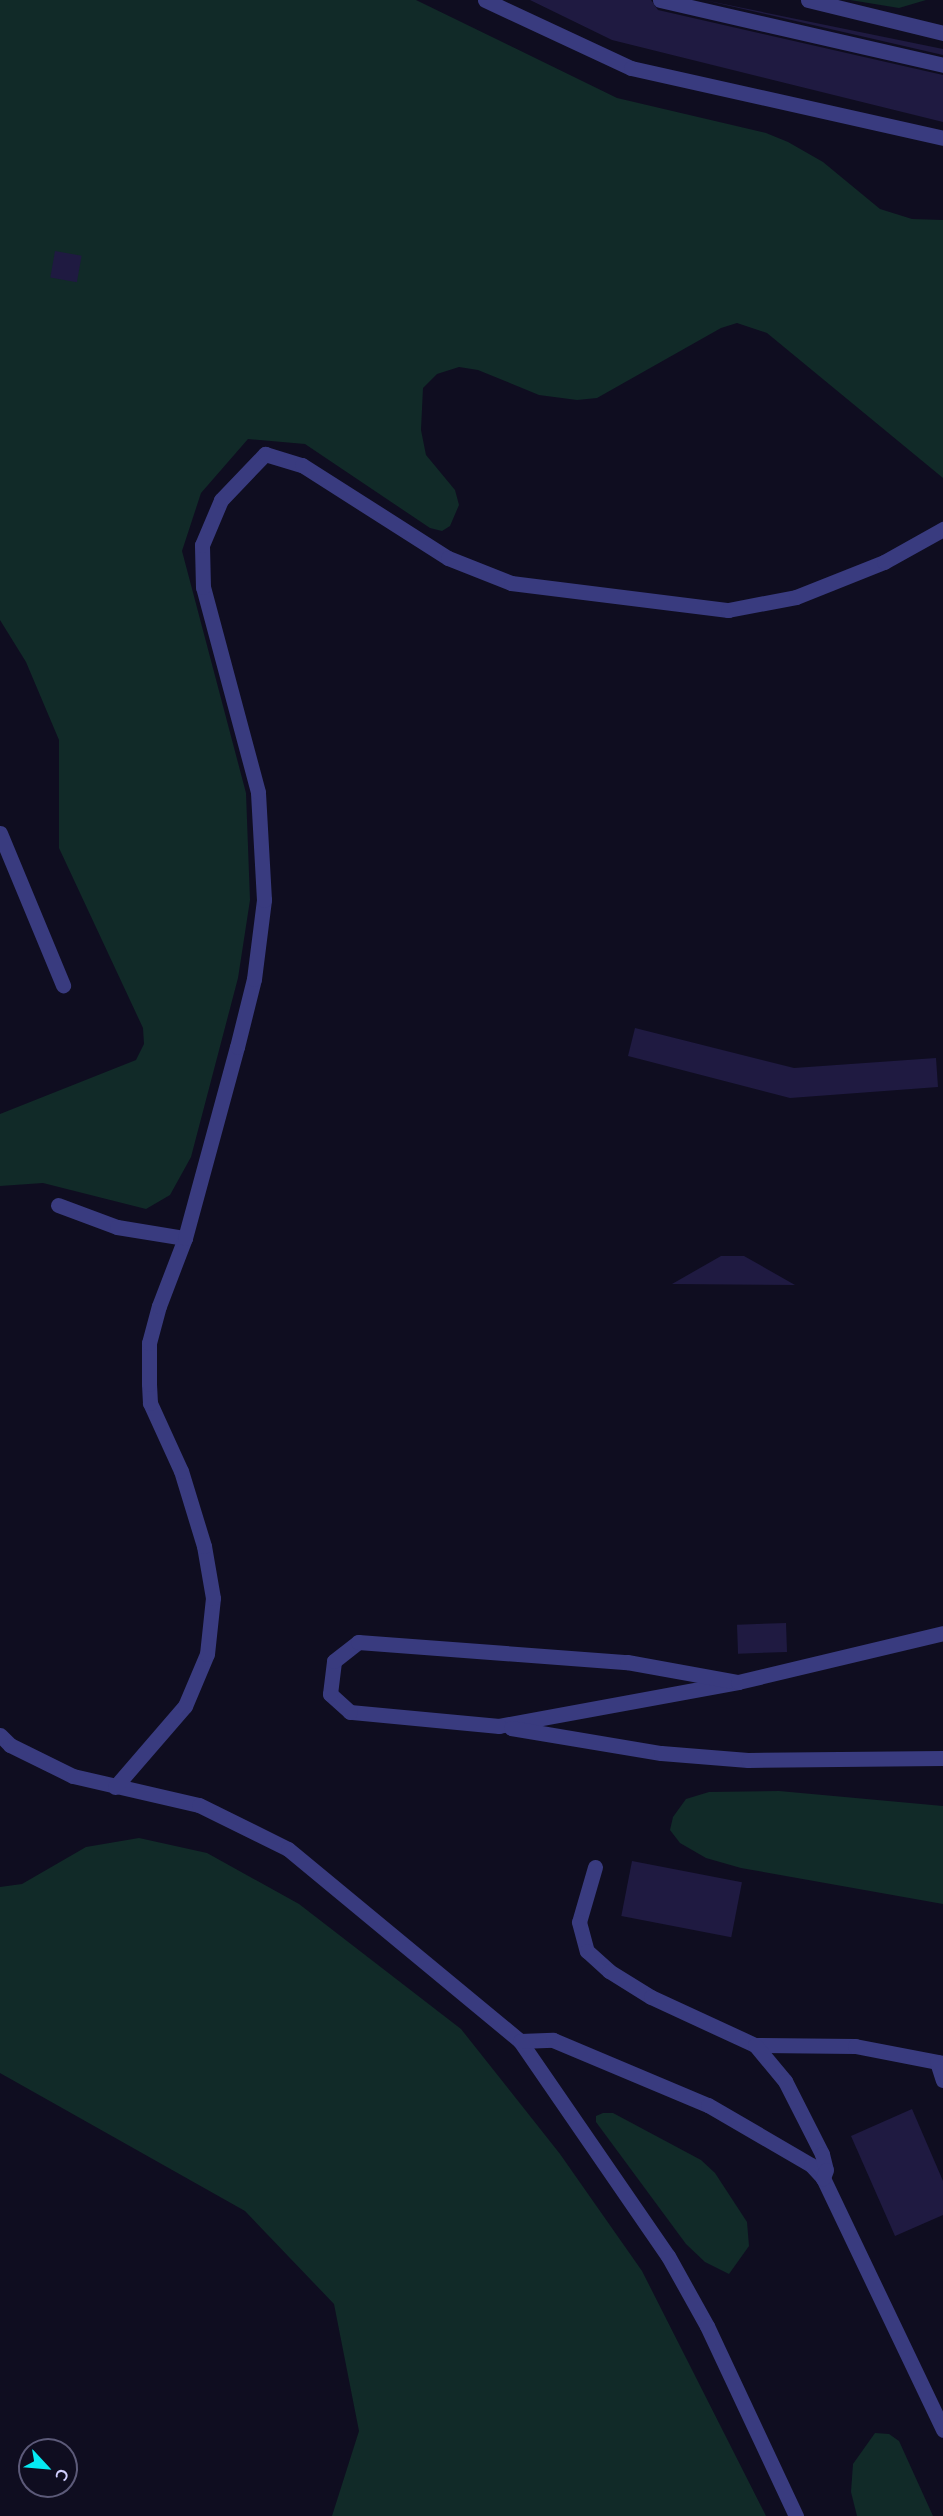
<!DOCTYPE html>
<html>
<head>
<meta charset="utf-8">
<style>
  body { margin:0 }
  #map { position:relative; width:943px; height:2516px; overflow:hidden; background:#0f0d20; font-family:Lato,sans-serif }
  div>[style] { position:absolute }
  .green>* { inset:0; background:#112a28 }
  .building>* { inset:0; background:#1f1a41; transform-origin:0 0 }
  .minor>* { height:15px; margin:-7.5px; padding:0 7.5px; transform-origin:7.5px; border-radius:7.5px; background:#393b7f }
  span { translate:-50% -50%; white-space:nowrap; text-align:center; line-height:1.15; -webkit-text-stroke:4.5px #0f0d20; paint-order:stroke }
  .north { position:absolute; left:18px; top:2438px; width:60px; height:60px; box-sizing:border-box; background:#0f0d20; border:2px solid #5c5a79; border-radius:50%; rotate:116deg; font-size:16px; font-weight:700; line-height:24px; text-align:center; color:#d0cefe }
  .north::after { content:''; display:block; margin:auto; width:21px; height:27px; background:#05eaf3; clip-path:polygon(50% 0,100% 100%,50% 72%,0 100%) }
</style>
</head>
<body>
<div id="map">
  <div class="green">
    <div style="clip-path:polygon(0 0,416px 0,617px 98px,766px 133px,788px 142px,823px 162px,880px 209px,912px 219px,943px 220px,943px 478px,767px 333px,737px 323px,721px 328px,597px 398px,577px 400px,539px 395px,478px 370px,459px 367px,437px 374px,423px 388px,421px 430px,426px 455px,455px 490px,459px 505px,450px 526px,442px 531px,430px 528px,305px 444px,248px 439px,201px 493px,182px 551px,246px 793px,250px 900px,238px 978px,191px 1157px,170px 1195px,146px 1209px,43px 1183px,0 1186px,0 1114px,136px 1060px,144px 1044px,143px 1028px,59px 848px,59px 740px,26px 662px,0 620px)"></div>
    <div style="clip-path:polygon(850px 0,926px 0,899px 8px)"></div>
    <div style="clip-path:polygon(779px 1791px,943px 1806px,943px 1904px,741px 1868px,706px 1858px,680px 1843px,670px 1830px,673px 1817px,686px 1799px,709px 1792px)"></div>
    <div style="clip-path:polygon(139px 1838px,207px 1853px,299px 1904px,461px 2029px,560px 2154px,642px 2271px,766px 2516px,332px 2516px,359px 2431px,334px 2304px,245px 2211px,0 2073px,0 1887px,22px 1884px,86px 1847px)"></div>
    <div style="clip-path:polygon(603px 2113px,613px 2113px,701px 2160px,715px 2173px,747px 2222px,749px 2246px,729px 2274px,705px 2262px,686px 2244px,596px 2122px,596px 2116px)"></div>
    <div style="clip-path:polygon(875px 2433px,889px 2434px,899px 2441px,933px 2516px,857px 2516px,851px 2492px,853px 2464px)"></div>
  </div>
  <div class="building">
    <div style="clip-path:polygon(530px 0,651px 0,658px 10px,943px 75px,943px 122px,612px 40px)"></div>
    <div style="clip-path:polygon(704px 0,943px 49px,943px 55px)"></div>
    <div style="left:55px;top:251px;width:27px;height:27px;rotate:10deg"></div>
    <div style="clip-path:polygon(635px 1028px,794px 1068px,936px 1058px,938px 1087px,790px 1098px,628px 1056px)"></div>
    <div style="clip-path:polygon(721px 1256px,744px 1256px,795px 1285px,672px 1284px)"></div>
    <div style="left:786px;top:1623px;width:29px;height:49px;rotate:88deg"></div>
    <div style="left:632px;top:1861px;width:112px;height:56px;rotate:11deg"></div>
    <div style="clip-path:polygon(912px 2109px,943px 2181px,943px 2215px,895px 2236px,851px 2136px)"></div>
  </div>
  <div class="minor">
    <div style="left:485px;top:0;width:161px;rotate:25deg"></div>
    <div style="left:631px;top:68px;width:320px;rotate:12.6deg"></div>
    <div style="left:660px;top:0;width:290px;rotate:12.9deg"></div>
    <div style="left:808px;top:0;width:139px;rotate:13.7deg"></div>
    <div style="left:0;top:833px;width:165px;rotate:67.5deg"></div>
    <div style="left:58px;top:1205px;width:63px;rotate:20.4deg"></div>
    <div style="left:117px;top:1227px;width:69px;rotate:9.2deg"></div>
    <div style="left:738px;top:1682px;width:243px;rotate:169.6deg"></div>
    <div style="left:499px;top:1726px;width:150px;rotate:-174.6deg"></div>
    <div style="left:350px;top:1712px;width:27px;rotate:-138deg"></div>
    <div style="left:330px;top:1694px;width:33px;rotate:-83deg"></div>
    <div style="left:334px;top:1661px;width:31px;rotate:-38deg"></div>
    <div style="left:358px;top:1642px;width:270px;rotate:4.3deg"></div>
    <div style="left:627px;top:1662px;width:113px;rotate:10.2deg"></div>
    <div style="left:738px;top:1682px;width:211px;rotate:-13.4deg"></div>
    <div style="left:511px;top:1728px;width:152px;rotate:9.5deg"></div>
    <div style="left:661px;top:1753px;width:87px;rotate:4.6deg"></div>
    <div style="left:748px;top:1760px;width:195px;rotate:-0.6deg"></div>
    <div style="left:0;top:1735px;width:14px;rotate:45deg"></div>
    <div style="left:10px;top:1745px;width:70px;rotate:26.2deg"></div>
    <div style="left:73px;top:1776px;width:129px;rotate:13deg"></div>
    <div style="left:199px;top:1805px;width:99px;rotate:26.3deg"></div>
    <div style="left:288px;top:1849px;width:301px;rotate:39.6deg"></div>
    <div style="left:520px;top:2041px;width:261px;rotate:55.5deg"></div>
    <div style="left:668px;top:2256px;width:80px;rotate:60.9deg"></div>
    <div style="left:707px;top:2326px;width:210px;rotate:64.9deg"></div>
    <div style="left:115px;top:1787px;width:107px;rotate:-49.2deg"></div>
    <div style="left:185px;top:1706px;width:56px;rotate:-67.1deg"></div>
    <div style="left:207px;top:1654px;width:56px;rotate:-83.9deg"></div>
    <div style="left:213px;top:1598px;width:53px;rotate:-99.8deg"></div>
    <div style="left:204px;top:1546px;width:78px;rotate:-107deg"></div>
    <div style="left:181px;top:1471px;width:75px;rotate:-114.5deg"></div>
    <div style="left:150px;top:1403px;width:19px;rotate:-93deg"></div>
    <div style="left:149px;top:1384px;width:41px;rotate:-90deg"></div>
    <div style="left:149px;top:1343px;width:38px;rotate:-75deg"></div>
    <div style="left:159px;top:1306px;width:73px;rotate:-69.1deg"></div>
    <div style="left:185px;top:1238px;width:198px;rotate:-74.8deg"></div>
    <div style="left:237px;top:1047px;width:70px;rotate:-76deg"></div>
    <div style="left:254px;top:979px;width:80px;rotate:-82.8deg"></div>
    <div style="left:264px;top:900px;width:108px;rotate:-93.2deg"></div>
    <div style="left:258px;top:792px;width:212px;rotate:-105deg"></div>
    <div style="left:203px;top:587px;width:42px;rotate:-91.4deg"></div>
    <div style="left:202px;top:545px;width:49px;rotate:-67.1deg"></div>
    <div style="left:221px;top:500px;width:64px;rotate:-46.3deg"></div>
    <div style="left:265px;top:454px;width:39px;rotate:17deg"></div>
    <div style="left:302px;top:465px;width:173px;rotate:32.5deg"></div>
    <div style="left:448px;top:558px;width:68px;rotate:21.6deg"></div>
    <div style="left:511px;top:583px;width:219px;rotate:7.1deg"></div>
    <div style="left:728px;top:610px;width:69px;rotate:-10.8deg"></div>
    <div style="left:796px;top:597px;width:95px;rotate:-21.7deg"></div>
    <div style="left:884px;top:562px;width:68px;rotate:-29.2deg"></div>
    <div style="left:595px;top:1867px;width:57px;rotate:106.2deg"></div>
    <div style="left:579px;top:1922px;width:30px;rotate:75deg"></div>
    <div style="left:587px;top:1951px;width:30px;rotate:42deg"></div>
    <div style="left:609px;top:1971px;width:49px;rotate:31.8deg"></div>
    <div style="left:651px;top:1997px;width:115px;rotate:24.8deg"></div>
    <div style="left:755px;top:2045px;width:100px;rotate:0.6deg"></div>
    <div style="left:855px;top:2046px;width:90px;rotate:10.9deg"></div>
    <div style="left:520px;top:2041px;width:33px;rotate:-2deg"></div>
    <div style="left:553px;top:2040px;width:168px;rotate:22.8deg"></div>
    <div style="left:708px;top:2105px;width:119px;rotate:30.2deg"></div>
    <div style="left:811px;top:2165px;width:18px;rotate:47deg"></div>
    <div style="left:823px;top:2178px;width:279px;rotate:64.5deg"></div>
    <div style="left:755px;top:2045px;width:47px;rotate:50.2deg"></div>
    <div style="left:785px;top:2081px;width:82px;rotate:63.1deg"></div>
    <div style="left:822px;top:2154px;width:16px;rotate:76deg"></div>
    <div style="left:826px;top:2170px;width:9px;rotate:111deg"></div>
    <div style="left:937px;top:2062px;width:19px;rotate:72deg"></div>
  </div>
  <div class="north">С</div>
</div>
</body>
</html>
